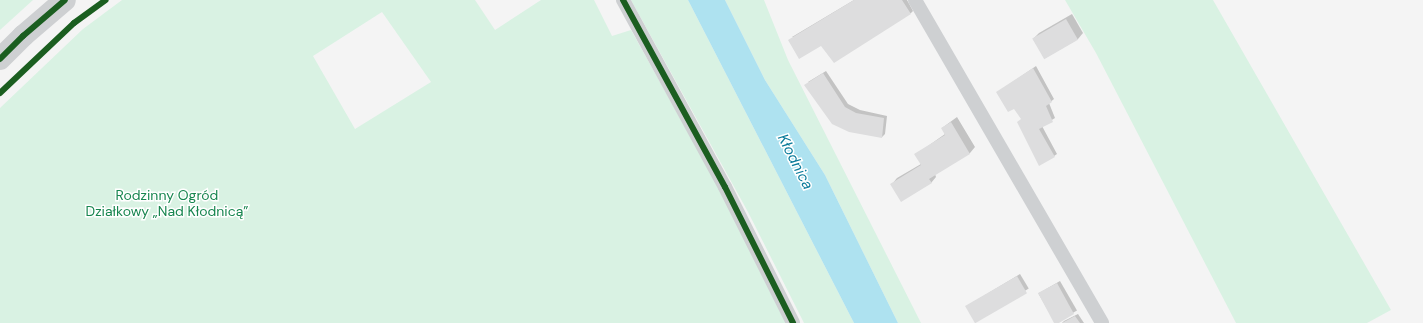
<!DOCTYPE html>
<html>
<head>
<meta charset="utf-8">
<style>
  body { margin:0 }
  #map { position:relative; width:1423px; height:323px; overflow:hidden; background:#f4f4f4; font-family:"DM Sans",sans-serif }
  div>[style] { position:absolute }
  .green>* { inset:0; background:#d9f2e3 }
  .water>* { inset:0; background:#aee2f0 }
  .shadow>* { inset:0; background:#0003; transform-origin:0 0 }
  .building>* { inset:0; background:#ddddde; transform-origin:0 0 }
  .service>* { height:14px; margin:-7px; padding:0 7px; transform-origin:7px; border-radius:7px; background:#ced0d2 }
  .tertiary>* { height:22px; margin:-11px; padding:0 11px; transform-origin:11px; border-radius:11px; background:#ced0d2 }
  .cycleway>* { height:6px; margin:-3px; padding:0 3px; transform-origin:3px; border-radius:3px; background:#1b5e20 }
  span { translate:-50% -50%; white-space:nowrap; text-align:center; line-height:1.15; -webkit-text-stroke:3px #fff; paint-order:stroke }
  .park-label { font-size:14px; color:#17864f }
  .water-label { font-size:15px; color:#0c7c9b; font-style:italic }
</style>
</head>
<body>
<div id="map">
  <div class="green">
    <div style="clip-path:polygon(0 0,33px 0,0 30px)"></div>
    <div style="clip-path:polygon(evenodd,122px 0,475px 0,495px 30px,541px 0,594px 0,612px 36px,631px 30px,721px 192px,786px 323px,0 323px,0 108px,83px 29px,122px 0,382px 12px,431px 82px,355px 129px,313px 56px,382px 12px)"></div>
    <div style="clip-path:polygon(631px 0,688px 0,854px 323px,804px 323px,748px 212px)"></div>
    <div style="clip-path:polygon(725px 0,764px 0,788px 60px,921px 323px,898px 323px,825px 175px,765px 80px)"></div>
    <div style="clip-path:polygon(1065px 0,1213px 0,1391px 310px,1367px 323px,1236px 323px,1096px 53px)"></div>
  </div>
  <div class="water">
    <div style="clip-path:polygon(688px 0,725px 0,765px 80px,825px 175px,898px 323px,854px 323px)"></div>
  </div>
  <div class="shadow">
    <div style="clip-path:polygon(854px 0,907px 0,913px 11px,911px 13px,821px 44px,792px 37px)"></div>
    <div style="clip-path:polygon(1072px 14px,1083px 33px,1078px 39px,1045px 58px,1033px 39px,1039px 33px)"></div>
    <div style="clip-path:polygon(1036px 66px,1054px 99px,1049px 103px,1055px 118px,1042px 126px,1057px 154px,1054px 156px,1014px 107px,998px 92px)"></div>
    <div style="clip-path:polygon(826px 71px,848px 104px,860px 110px,887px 116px,885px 134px,882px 137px,808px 82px)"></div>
    <div style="clip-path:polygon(957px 117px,975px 147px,970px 153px,935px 174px,936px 177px,931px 183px,892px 184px,897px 178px,921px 164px,928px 146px,945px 134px,942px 128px)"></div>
    <div style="left:1020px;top:274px;width:17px;height:62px;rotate:59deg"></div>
    <div style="left:1060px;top:281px;width:34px;height:25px;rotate:60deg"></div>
    <div style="clip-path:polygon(1078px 314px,1084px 323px,1062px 323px,1064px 321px)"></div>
  </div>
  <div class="building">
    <div style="clip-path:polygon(854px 0,902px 0,911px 14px,834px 63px,821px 46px,799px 59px,788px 40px)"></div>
    <div style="left:1066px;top:19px;width:24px;height:39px;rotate:60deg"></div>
    <div style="clip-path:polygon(1033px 68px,1052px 102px,1046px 106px,1053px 122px,1039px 129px,1055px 157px,1039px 166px,1017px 122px,1021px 119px,1014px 109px,1008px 112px,996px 92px)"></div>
    <div style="clip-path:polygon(823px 73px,845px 107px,856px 113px,884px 118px,882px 138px,849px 132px,832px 124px,804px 85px)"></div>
    <div style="clip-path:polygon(951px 122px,970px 154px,929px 179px,932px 183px,901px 202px,890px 184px,921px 165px,914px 154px,945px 135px,941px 128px)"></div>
    <div style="left:1017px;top:276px;width:20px;height:60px;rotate:60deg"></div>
    <div style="clip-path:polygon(1057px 283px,1074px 314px,1059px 323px,1054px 323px,1038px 293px)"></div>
    <div style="clip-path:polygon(1075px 316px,1080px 323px,1062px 323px)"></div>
  </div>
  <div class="service">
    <div style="left:623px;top:0;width:213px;rotate:61.4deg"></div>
    <div style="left:725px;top:187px;width:152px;rotate:63.4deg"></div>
    <div style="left:915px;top:0;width:373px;rotate:59.9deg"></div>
  </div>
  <div class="tertiary">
    <div style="left:0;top:59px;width:33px;rotate:-45deg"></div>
    <div style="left:23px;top:36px;width:55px;rotate:-40.6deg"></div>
  </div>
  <div class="cycleway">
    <div style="left:623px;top:0;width:213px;rotate:61.4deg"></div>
    <div style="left:725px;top:187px;width:152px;rotate:63.4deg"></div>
    <div style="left:0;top:59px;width:33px;rotate:-45deg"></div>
    <div style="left:23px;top:36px;width:55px;rotate:-40.6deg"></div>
    <div style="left:0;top:93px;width:102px;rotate:-43.4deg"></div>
    <div style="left:74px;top:23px;width:39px;rotate:-36deg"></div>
  </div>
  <div class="park-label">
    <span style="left:167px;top:203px">Rodzinny Ogród<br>Działkowy „Nad Kłodnicą”</span>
  </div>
  <div class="water-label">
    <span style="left:795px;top:162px;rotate:63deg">Kłodnica</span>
  </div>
</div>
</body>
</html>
